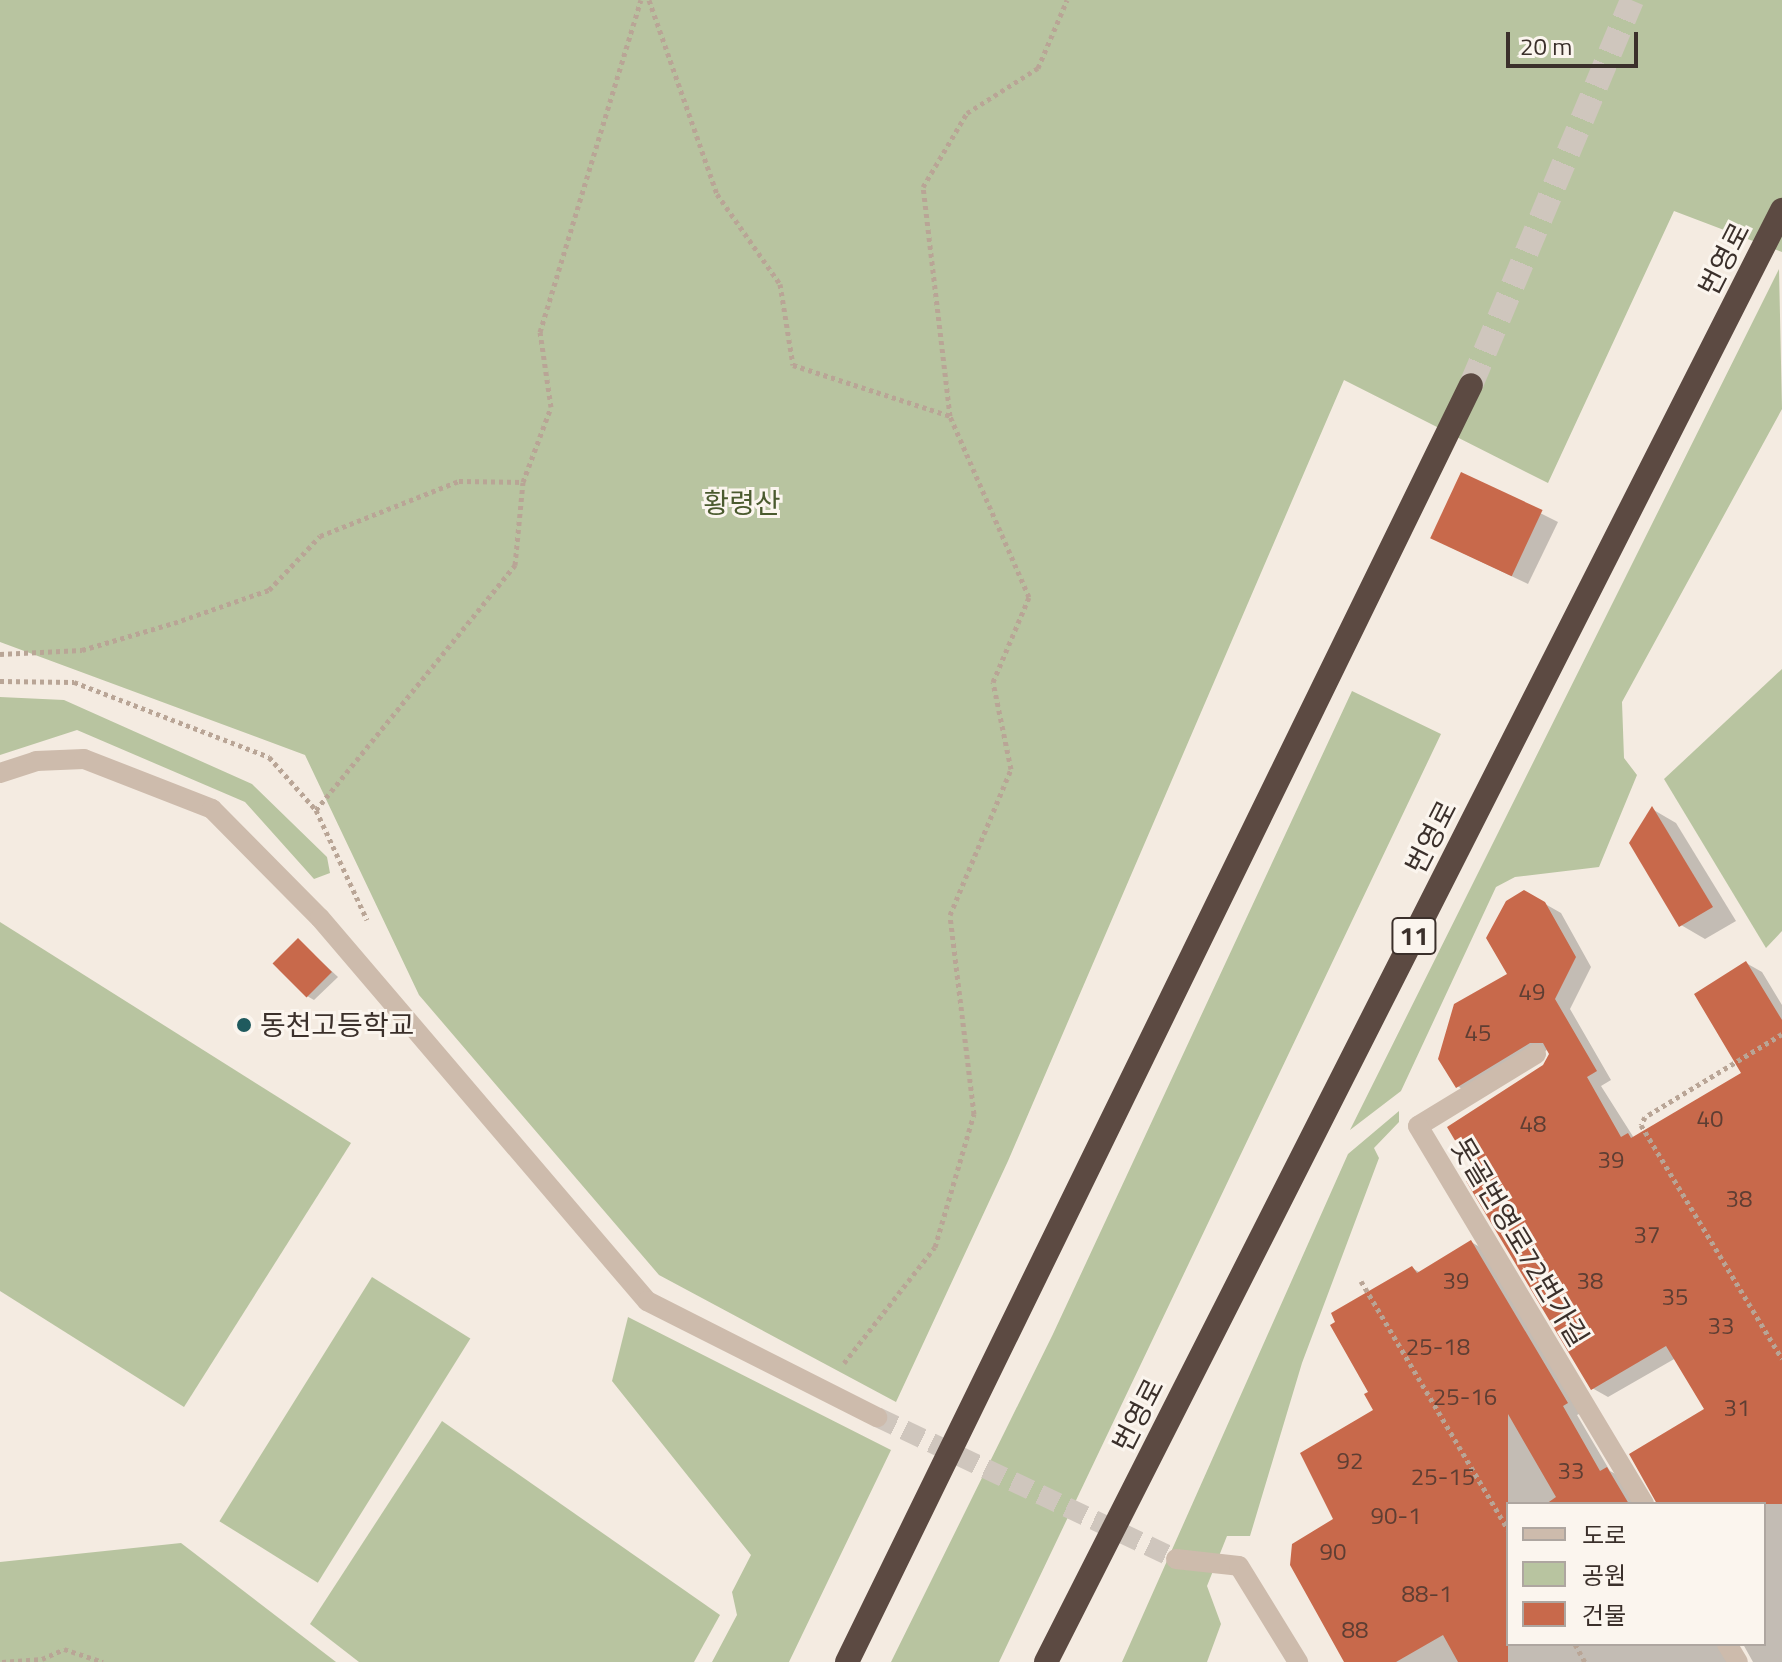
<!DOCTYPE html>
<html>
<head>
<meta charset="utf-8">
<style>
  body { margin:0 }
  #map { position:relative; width:1782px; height:1662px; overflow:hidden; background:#f4ebe1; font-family:"Titillium Web","Noto Sans KR",sans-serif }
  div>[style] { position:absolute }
  .green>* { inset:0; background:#b8c4a0; transform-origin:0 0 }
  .shadow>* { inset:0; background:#0003 }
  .building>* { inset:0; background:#c8694b; transform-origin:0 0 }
  .street-tunnel>* { height:20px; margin-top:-10px; transform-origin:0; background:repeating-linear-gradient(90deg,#cfc6bd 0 20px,transparent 0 30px) }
  .highway-tunnel>* { height:24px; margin-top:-12px; transform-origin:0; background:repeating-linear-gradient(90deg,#cfc6bd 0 24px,transparent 0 36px) }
  .path>* { height:5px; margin-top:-2.5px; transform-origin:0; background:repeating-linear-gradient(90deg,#b9a596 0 4px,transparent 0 8px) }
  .lane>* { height:20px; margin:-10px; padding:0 10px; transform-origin:10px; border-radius:10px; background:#cdbbac }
  .street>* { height:20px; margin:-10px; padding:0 10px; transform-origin:10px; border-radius:10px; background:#cdbbac }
  .highway>* { height:24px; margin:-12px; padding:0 12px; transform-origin:12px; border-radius:12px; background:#5c4a42 }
  .dots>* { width:22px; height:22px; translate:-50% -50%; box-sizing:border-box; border:4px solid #fbf5ee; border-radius:50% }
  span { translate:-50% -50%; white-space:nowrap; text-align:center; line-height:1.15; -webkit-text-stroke:6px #fbf5ee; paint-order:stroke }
  .number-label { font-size:24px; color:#5e3e33 }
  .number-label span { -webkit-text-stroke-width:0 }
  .shield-label span { padding:2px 6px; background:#fbf5ee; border:2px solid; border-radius:6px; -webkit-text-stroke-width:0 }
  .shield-label { font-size:26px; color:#3b302b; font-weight:700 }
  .street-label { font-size:28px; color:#3b302b }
  .park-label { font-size:28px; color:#4a5a2e }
  .poi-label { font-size:28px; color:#3b302b }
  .left { translate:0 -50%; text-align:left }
  .legend { position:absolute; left:1506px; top:1502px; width:260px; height:144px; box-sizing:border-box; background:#fbf5ee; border:2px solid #aea6a0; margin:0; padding:10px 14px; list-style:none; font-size:24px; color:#3b302b }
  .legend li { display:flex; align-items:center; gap:16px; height:40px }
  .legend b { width:40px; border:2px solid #aea6a0 }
  .scale { position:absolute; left:1506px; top:32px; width:132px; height:36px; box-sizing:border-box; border:4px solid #3b302b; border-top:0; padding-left:10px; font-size:24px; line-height:28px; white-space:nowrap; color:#3b302b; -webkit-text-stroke:6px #fbf5ee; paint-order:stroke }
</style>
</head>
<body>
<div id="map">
  <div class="green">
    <div style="clip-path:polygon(0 0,1782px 0,1782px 252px,1674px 211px,1548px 483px,1344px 380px,1008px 1161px,896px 1402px,659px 1275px,419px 995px,305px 755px,0 642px)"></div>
    <div style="clip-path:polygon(1779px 269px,1782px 409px,1622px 702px,1624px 758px,1637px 775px,1599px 867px,1515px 877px,1496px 887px,1401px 1091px,1350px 1130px)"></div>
    <div style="clip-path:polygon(1782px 669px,1782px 931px,1766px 948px,1664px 779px)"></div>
    <div style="clip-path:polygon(1352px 691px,1441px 734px,999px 1662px,891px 1662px,1053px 1334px)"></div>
    <div style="clip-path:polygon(0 697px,64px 700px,252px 784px,327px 857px,330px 873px,314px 879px,245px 802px,77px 730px,0 755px)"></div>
    <div style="clip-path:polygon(0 922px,351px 1143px,184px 1407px,0 1291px)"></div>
    <div style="clip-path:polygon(1399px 1111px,1399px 1122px,1374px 1148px,1379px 1158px,1302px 1363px,1250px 1536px,1227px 1536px,1207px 1586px,1221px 1624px,1207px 1662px,1122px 1662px,1348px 1154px)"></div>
    <div style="left:372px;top:1277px;width:116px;height:288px;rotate:32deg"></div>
    <div style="clip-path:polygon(628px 1317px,891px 1450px,789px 1662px,712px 1662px,737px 1615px,732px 1592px,751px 1555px,612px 1381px)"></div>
    <div style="clip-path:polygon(442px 1421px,720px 1615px,694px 1662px,359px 1662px,310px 1624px)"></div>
    <div style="clip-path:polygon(181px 1543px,336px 1662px,0 1662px,0 1562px)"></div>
  </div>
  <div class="shadow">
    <div style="clip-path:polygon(1462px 474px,1558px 522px,1528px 584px,1448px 546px)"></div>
    <div style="clip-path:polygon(1652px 809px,1676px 823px,1736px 921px,1705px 939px,1681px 925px)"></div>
    <div style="clip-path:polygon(1524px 892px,1561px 913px,1591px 967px,1570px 1009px,1611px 1080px,1601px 1086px,1634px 1138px,1744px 1074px,1746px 963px,1762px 972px,1782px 1005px,1782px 1662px,1753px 1662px,1743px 1644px,1764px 1644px,1764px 1504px,1659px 1504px,1706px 1409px,1676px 1358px,1608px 1397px,1592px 1388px,1478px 1177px,1551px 1054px,1547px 1050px,1473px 1095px,1457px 1086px,1510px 974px)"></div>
    <div style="clip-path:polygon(298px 940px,338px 977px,314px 1000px,307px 996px)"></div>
    <div style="clip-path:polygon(1471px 1242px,1487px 1251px,1583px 1412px,1577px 1415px,1610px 1471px,1623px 1478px,1639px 1504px,1508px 1504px,1508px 1644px,1735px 1644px,1733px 1662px,1347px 1662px,1336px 1520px,1375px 1411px,1412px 1268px,1421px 1273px)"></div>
  </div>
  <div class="building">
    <div style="left:1461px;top:472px;width:90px;height:73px;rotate:25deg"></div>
    <div style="clip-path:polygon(1652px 806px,1713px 907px,1679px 927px,1629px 843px)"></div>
    <div style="clip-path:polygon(1524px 890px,1545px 902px,1576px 957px,1555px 999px,1597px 1071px,1587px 1077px,1621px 1137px,1628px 1133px,1631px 1138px,1741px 1073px,1694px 994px,1746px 961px,1782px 1020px,1782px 1504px,1657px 1504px,1629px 1454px,1704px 1409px,1666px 1346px,1591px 1390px,1466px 1181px,1476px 1176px,1447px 1127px,1543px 1065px,1549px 1054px,1543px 1043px,1530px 1043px,1456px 1088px,1438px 1059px,1454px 1004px,1507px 974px,1486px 938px,1506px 901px)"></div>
    <div style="left:298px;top:938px;width:48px;height:36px;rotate:45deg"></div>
    <div style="clip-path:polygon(1471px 1240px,1568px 1403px,1563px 1406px,1600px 1471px,1607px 1467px,1629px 1504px,1546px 1504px,1556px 1497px,1508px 1414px,1508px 1662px,1458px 1662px,1443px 1635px,1396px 1662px,1344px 1662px,1290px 1565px,1292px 1544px,1333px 1519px,1300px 1453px,1373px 1410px,1364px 1394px,1368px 1392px,1330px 1325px,1335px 1322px,1331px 1313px,1412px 1266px,1417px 1273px)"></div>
  </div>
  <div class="street-tunnel">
    <div style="left:877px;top:1417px;width:331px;rotate:25.4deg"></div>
  </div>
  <div class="highway-tunnel">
    <div style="left:1471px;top:385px;width:417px;rotate:-67.3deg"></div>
  </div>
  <div class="path">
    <div style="left:649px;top:0;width:206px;rotate:70.7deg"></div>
    <div style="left:717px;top:194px;width:110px;rotate:55deg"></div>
    <div style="left:780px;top:284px;width:82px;rotate:80.9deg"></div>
    <div style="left:793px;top:365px;width:165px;rotate:18deg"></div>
    <div style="left:950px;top:416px;width:231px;rotate:-96.7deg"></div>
    <div style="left:923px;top:187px;width:86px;rotate:-59.3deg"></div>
    <div style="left:967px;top:113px;width:84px;rotate:-32.4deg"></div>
    <div style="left:1038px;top:68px;width:74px;rotate:-66.9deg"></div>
    <div style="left:0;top:654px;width:82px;rotate:-2.8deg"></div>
    <div style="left:82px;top:650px;width:96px;rotate:-16.4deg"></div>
    <div style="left:174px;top:623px;width:101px;rotate:-19.2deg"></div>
    <div style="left:269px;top:590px;width:74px;rotate:-46.6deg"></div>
    <div style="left:320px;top:536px;width:149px;rotate:-21.6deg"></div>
    <div style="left:459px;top:481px;width:64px;rotate:0.9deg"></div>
    <div style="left:0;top:681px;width:74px;rotate:0.8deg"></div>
    <div style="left:74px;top:682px;width:209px;rotate:21deg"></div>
    <div style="left:269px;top:757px;width:71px;rotate:48.4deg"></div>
    <div style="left:316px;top:810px;width:121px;rotate:65.1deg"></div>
    <div style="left:316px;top:810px;width:316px;rotate:-50.9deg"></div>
    <div style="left:515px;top:565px;width:83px;rotate:-84.5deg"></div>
    <div style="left:523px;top:482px;width:80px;rotate:-69.5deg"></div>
    <div style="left:551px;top:407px;width:76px;rotate:-98.3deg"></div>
    <div style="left:540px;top:332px;width:347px;rotate:-73.1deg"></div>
    <div style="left:1782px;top:1034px;width:160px;rotate:148.8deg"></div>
    <div style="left:1645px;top:1117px;width:9px;rotate:117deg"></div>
    <div style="left:1641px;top:1125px;width:273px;rotate:58.9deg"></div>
    <div style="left:1361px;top:1281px;width:289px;rotate:59.4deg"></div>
    <div style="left:844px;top:1363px;width:147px;rotate:-51.9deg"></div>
    <div style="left:935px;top:1247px;width:139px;rotate:-73.7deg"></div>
    <div style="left:974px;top:1114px;width:200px;rotate:-96.9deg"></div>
    <div style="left:950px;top:915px;width:158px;rotate:-67.3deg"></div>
    <div style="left:1011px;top:769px;width:89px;rotate:-101.7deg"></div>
    <div style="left:993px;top:682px;width:92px;rotate:-67deg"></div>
    <div style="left:1029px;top:597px;width:197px;rotate:-113.6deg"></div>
    <div style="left:1575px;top:1644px;width:21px;rotate:61deg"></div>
    <div style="left:2px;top:1662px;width:40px;rotate:-4.3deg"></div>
    <div style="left:42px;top:1659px;width:24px;rotate:-24deg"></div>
    <div style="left:64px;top:1649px;width:41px;rotate:18.4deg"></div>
  </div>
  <div class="lane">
    <div style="left:0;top:773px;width:38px;rotate:-18deg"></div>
    <div style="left:36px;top:761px;width:48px;rotate:-2.4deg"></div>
    <div style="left:84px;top:759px;width:137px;rotate:21.3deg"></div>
    <div style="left:212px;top:809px;width:153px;rotate:45.3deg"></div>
  </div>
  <div class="street">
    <div style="left:320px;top:918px;width:504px;rotate:49.51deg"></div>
    <div style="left:647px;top:1301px;width:258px;rotate:26.8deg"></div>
    <div style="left:1536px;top:1054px;width:138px;rotate:148.6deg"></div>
    <div style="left:1418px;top:1126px;width:440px;rotate:59.1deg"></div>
    <div style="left:1176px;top:1559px;width:63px;rotate:6.3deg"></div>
    <div style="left:1239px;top:1566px;width:113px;rotate:58.4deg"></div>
    <div style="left:1727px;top:1644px;width:21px;rotate:59deg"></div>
  </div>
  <div class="highway">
    <div style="left:847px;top:1662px;width:1421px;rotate:-63.96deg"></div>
    <div style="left:1046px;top:1662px;width:1628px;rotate:-63.12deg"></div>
  </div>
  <div class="dots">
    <div style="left:244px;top:1025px;background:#1f5a5e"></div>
  </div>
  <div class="number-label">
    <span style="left:1532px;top:992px">49</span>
    <span style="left:1478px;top:1033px">45</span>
    <span style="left:1710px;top:1119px">40</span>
    <span style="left:1533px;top:1124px">48</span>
    <span style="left:1611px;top:1160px">39</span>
    <span style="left:1739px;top:1199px">38</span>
    <span style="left:1647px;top:1235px">37</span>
    <span style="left:1456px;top:1281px">39</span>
    <span style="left:1590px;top:1281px">38</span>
    <span style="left:1675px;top:1297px">35</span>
    <span style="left:1721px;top:1326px">33</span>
    <span style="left:1438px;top:1347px">25-18</span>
    <span style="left:1465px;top:1397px">25-16</span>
    <span style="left:1737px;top:1408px">31</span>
    <span style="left:1350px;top:1461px">92</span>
    <span style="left:1571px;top:1471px">33</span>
    <span style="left:1443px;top:1477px">25-15</span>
    <span style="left:1396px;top:1516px">90-1</span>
    <span style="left:1333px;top:1552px">90</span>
    <span style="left:1427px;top:1594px">88-1</span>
    <span style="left:1355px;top:1630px">88</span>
  </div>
  <div class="shield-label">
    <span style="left:1414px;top:936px">11</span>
  </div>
  <div class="street-label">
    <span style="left:1724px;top:259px;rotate:-63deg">번영로</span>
    <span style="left:1431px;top:837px;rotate:-63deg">번영로</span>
    <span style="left:1520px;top:1242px;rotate:59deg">못골번영로72번가길</span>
    <span style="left:1138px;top:1415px;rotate:-63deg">번영로</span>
  </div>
  <div class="park-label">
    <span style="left:742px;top:503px">황령산</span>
  </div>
  <div class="poi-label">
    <span class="left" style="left:260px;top:1025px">동천고등학교</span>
  </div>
  <ul class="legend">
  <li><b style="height:10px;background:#cdbbac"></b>도로</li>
  <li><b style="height:22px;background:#b8c4a0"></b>공원</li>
  <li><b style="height:22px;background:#c8694b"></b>건물</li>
  </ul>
  <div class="scale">20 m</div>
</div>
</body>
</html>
